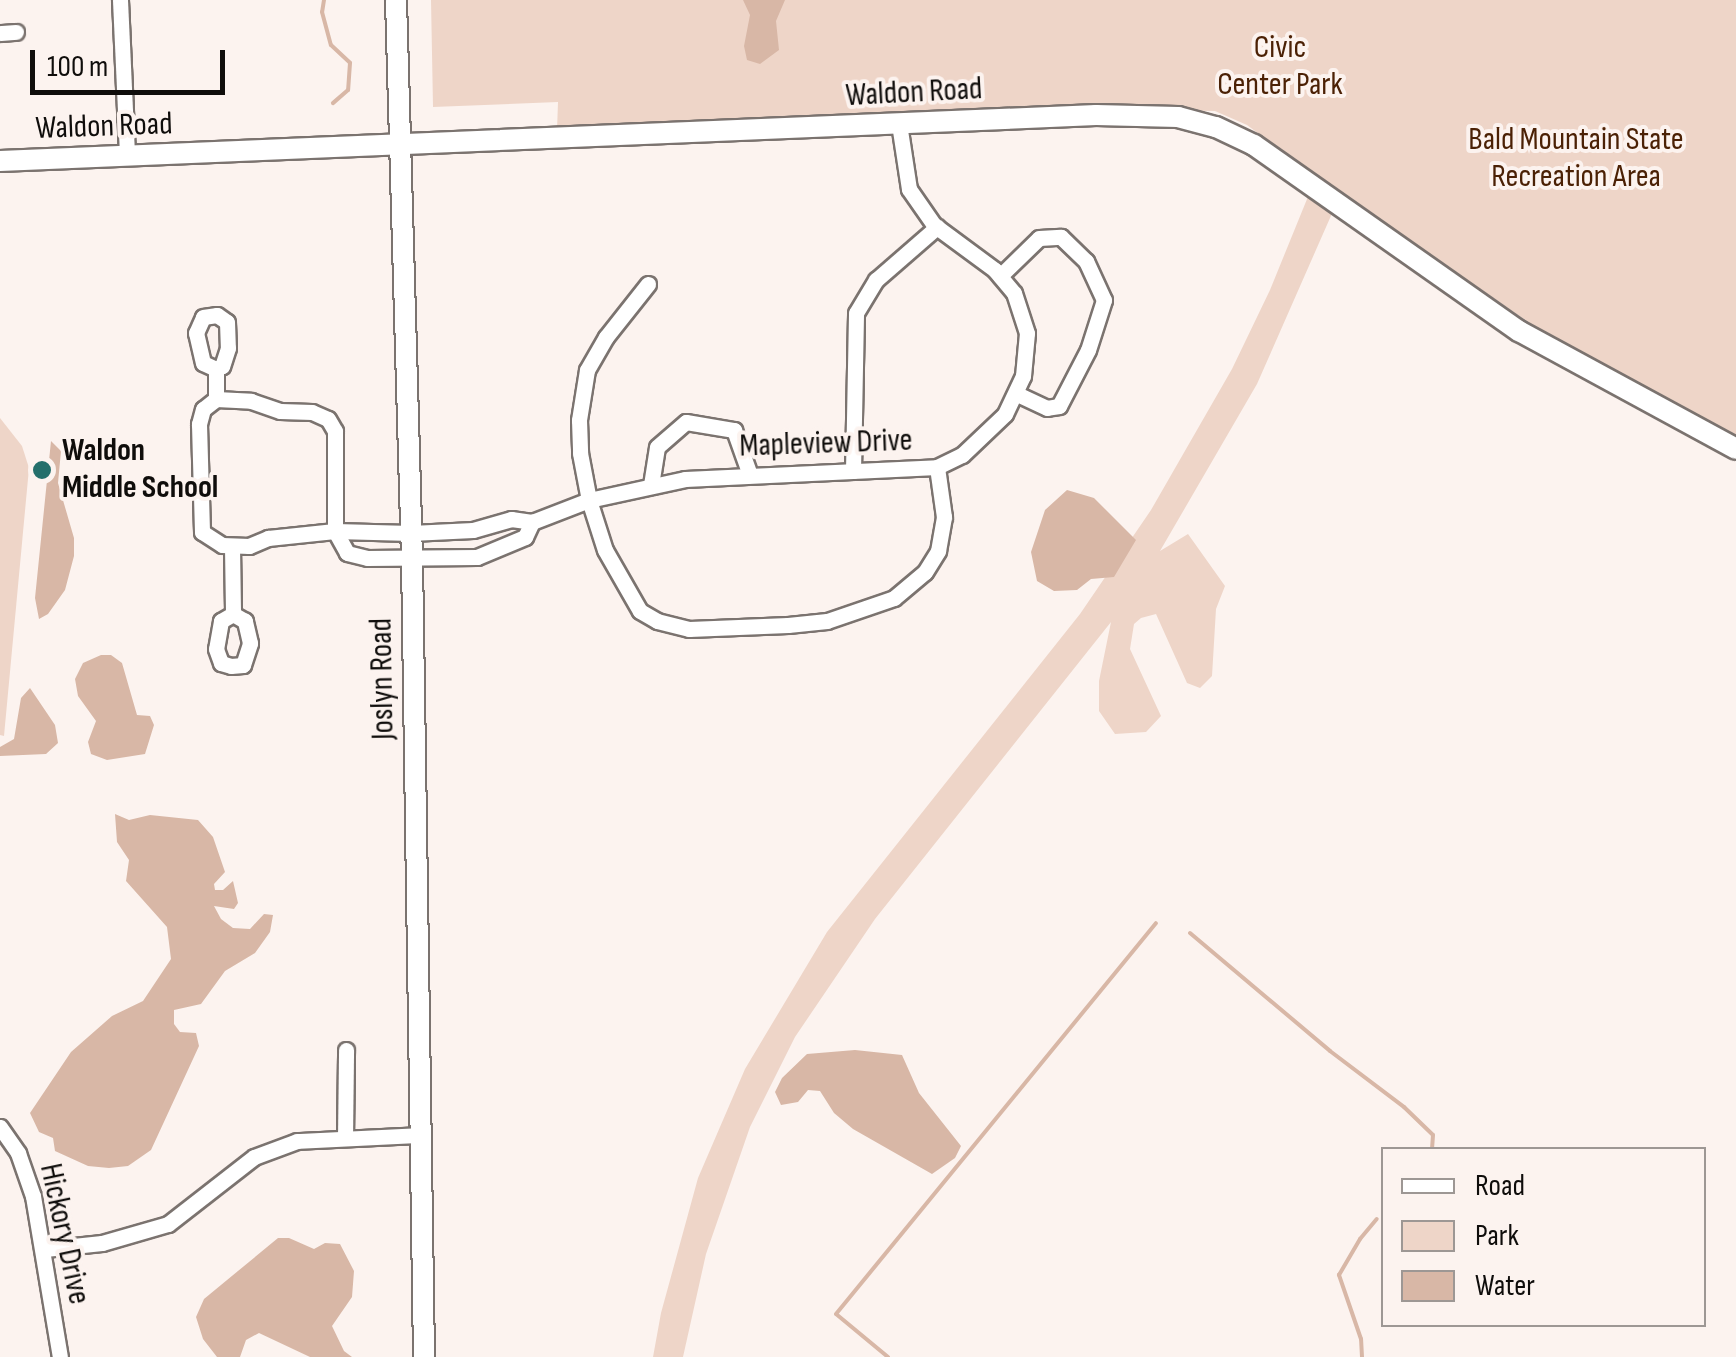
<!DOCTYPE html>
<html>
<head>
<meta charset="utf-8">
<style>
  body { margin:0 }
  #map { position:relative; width:1736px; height:1357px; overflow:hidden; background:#fcf3ef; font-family:"Sofia Sans Condensed",sans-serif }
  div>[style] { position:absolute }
  .green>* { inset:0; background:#eed5c8 }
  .water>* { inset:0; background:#d8b7a6 }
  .stream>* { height:4px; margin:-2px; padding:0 2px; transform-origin:2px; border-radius:2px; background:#d8b7a6 }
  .roads { filter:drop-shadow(2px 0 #7b736f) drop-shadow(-2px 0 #7b736f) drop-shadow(0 2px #7b736f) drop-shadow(0 -2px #7b736f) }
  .minor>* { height:15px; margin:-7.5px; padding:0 7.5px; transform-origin:7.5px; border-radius:7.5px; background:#fff }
  .tertiary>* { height:20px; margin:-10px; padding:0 10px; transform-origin:10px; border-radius:10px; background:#fff }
  .dots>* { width:28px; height:28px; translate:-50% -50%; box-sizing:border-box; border:5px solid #fcf3ef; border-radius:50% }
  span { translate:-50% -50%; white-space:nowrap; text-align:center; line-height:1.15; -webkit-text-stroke:8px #fcf3ef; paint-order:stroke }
  .park-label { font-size:32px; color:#4b2105 }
  .street-label { font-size:32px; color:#0f0d0b }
  .poi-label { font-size:32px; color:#0f0d0b; font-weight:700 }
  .left { translate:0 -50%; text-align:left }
  .legend { position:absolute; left:1381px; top:1147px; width:325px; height:180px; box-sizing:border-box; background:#fcf3ef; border:2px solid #9d9794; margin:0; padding:12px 18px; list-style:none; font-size:30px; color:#0f0d0b }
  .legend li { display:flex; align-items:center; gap:20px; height:50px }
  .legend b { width:50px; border:2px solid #9d9794 }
  .scale { position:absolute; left:30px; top:50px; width:195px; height:45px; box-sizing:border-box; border:5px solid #0f0d0b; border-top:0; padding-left:12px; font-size:30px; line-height:35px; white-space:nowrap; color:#0f0d0b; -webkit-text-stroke:8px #fcf3ef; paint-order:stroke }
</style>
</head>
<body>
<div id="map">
  <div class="green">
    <div style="clip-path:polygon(431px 0,1736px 0,1736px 435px,1566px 348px,1341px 193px,1257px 384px,1160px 551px,1188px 534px,1225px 586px,1216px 609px,1212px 676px,1200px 688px,1187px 683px,1156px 614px,1141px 618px,1134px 624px,1130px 649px,1161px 716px,1146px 732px,1115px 734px,1099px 711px,1099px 681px,1111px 622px,875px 919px,795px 1037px,750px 1127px,706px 1254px,683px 1357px,653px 1357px,661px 1313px,698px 1178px,745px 1069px,827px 932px,1080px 614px,1151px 510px,1232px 369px,1270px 290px,1316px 177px,1247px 125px,1215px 111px,1094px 109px,557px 130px,558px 102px,433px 107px)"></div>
    <div style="clip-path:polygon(0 418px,22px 446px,29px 468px,4px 736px,0 735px)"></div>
  </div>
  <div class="water">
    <div style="clip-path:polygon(743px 0,785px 0,776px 21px,779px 50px,760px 64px,747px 60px,744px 46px,750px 15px)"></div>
    <div style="clip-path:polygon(51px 441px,61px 451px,58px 483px,74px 538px,74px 556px,65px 590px,48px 614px,39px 619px,35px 598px)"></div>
    <div style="clip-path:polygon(1067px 490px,1094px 498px,1136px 540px,1114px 577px,1091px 579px,1077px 590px,1054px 591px,1037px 581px,1031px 552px,1045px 510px)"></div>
    <div style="clip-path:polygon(101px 655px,111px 655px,122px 663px,137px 715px,150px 716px,154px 725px,145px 754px,107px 760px,91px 754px,88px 742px,96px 721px,78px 696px,75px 679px,83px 663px)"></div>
    <div style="clip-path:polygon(30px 688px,55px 725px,58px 743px,46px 754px,0 756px,0 747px,14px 739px,21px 698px)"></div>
    <div style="clip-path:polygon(115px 814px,129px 820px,150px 815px,198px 820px,213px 837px,225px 872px,214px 884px,215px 890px,223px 890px,233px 881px,238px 903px,234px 909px,214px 906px,221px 919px,233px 928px,250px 929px,264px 914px,273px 915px,270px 932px,255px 953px,225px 971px,201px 1004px,174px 1010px,174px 1024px,180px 1032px,196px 1033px,199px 1046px,151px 1150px,128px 1166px,109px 1168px,88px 1166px,55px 1151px,53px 1138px,39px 1132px,30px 1113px,71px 1052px,112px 1016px,143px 1001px,171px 959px,167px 927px,126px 881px,129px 860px,117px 842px)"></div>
    <div style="clip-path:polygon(855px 1050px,902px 1055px,919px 1093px,961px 1146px,955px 1158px,932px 1174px,853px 1129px,834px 1113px,820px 1091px,808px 1090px,798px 1102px,781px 1105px,775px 1092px,782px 1078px,807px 1054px)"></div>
    <div style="clip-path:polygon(278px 1238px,289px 1238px,314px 1249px,325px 1243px,340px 1244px,354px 1271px,352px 1297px,332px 1326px,344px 1351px,352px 1357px,310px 1357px,259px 1333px,246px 1340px,240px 1357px,217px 1357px,203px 1339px,196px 1317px,204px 1299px)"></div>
  </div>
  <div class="stream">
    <div style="left:324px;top:0;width:12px;rotate:99deg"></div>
    <div style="left:322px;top:12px;width:34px;rotate:75deg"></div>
    <div style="left:331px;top:45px;width:26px;rotate:43deg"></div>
    <div style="left:350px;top:63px;width:27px;rotate:94deg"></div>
    <div style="left:348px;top:90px;width:20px;rotate:139deg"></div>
    <div style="left:1190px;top:933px;width:183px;rotate:40.1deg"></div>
    <div style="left:1330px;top:1051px;width:93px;rotate:37.1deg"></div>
    <div style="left:1404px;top:1107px;width:40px;rotate:44deg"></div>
    <div style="left:1433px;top:1135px;width:15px;rotate:94deg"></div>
    <div style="left:888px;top:1357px;width:67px;rotate:-140.4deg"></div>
    <div style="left:836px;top:1314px;width:505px;rotate:-50.7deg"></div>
    <div style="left:1362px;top:1357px;width:18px;rotate:-93deg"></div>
    <div style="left:1361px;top:1339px;width:68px;rotate:-109deg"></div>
    <div style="left:1339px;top:1275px;width:42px;rotate:-59.7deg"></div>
    <div style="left:1360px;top:1239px;width:26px;rotate:-50deg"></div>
  </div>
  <div class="roads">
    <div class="minor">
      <div style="left:120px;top:0;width:156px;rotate:87.4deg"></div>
      <div style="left:0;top:33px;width:16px;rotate:-4deg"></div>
      <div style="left:1000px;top:276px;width:54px;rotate:-44.3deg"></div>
      <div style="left:1039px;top:238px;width:22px;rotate:-3deg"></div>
      <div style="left:1061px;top:237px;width:35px;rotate:44deg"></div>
      <div style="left:1086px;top:261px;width:43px;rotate:65.2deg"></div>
      <div style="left:1104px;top:300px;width:52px;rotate:107.7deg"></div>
      <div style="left:1088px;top:350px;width:63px;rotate:117.4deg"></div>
      <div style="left:1059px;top:406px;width:12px;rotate:171deg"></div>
      <div style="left:1047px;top:408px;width:33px;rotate:-155deg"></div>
      <div style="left:648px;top:284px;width:68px;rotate:128.4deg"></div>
      <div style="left:606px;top:337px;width:38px;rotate:120deg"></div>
      <div style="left:587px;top:370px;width:51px;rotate:99.1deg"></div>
      <div style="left:579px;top:420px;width:33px;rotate:88deg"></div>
      <div style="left:580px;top:453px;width:48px;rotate:79.2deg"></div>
      <div style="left:589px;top:500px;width:52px;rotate:72.3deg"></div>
      <div style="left:605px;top:550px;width:70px;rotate:60.2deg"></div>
      <div style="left:640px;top:611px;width:20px;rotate:30deg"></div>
      <div style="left:657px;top:621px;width:33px;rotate:14deg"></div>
      <div style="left:689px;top:629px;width:99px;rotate:-2.3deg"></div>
      <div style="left:788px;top:625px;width:39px;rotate:-6deg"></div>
      <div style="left:827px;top:621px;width:71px;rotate:-18.9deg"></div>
      <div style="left:894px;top:598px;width:40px;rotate:-40deg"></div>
      <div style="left:925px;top:572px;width:25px;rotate:-58deg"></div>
      <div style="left:938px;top:551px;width:35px;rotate:-80deg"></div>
      <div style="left:944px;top:517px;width:50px;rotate:-98deg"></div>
      <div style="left:216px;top:369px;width:14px;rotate:-155deg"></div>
      <div style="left:203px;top:363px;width:31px;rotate:-103deg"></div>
      <div style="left:196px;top:333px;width:17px;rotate:-66deg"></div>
      <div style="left:203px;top:317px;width:14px;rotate:-8deg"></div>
      <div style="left:217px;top:315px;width:12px;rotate:35deg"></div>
      <div style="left:227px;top:322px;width:26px;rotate:88deg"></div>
      <div style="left:228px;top:348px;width:19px;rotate:108deg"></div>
      <div style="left:222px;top:366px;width:7px;rotate:153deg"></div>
      <div style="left:216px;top:369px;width:30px;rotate:90deg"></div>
      <div style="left:216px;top:399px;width:16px;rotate:142deg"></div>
      <div style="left:203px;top:409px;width:16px;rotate:105deg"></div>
      <div style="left:199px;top:424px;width:108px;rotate:88.4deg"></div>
      <div style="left:202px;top:532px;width:24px;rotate:33deg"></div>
      <div style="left:222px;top:545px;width:27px;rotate:2deg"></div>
      <div style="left:249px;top:546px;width:21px;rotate:-23deg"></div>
      <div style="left:268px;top:538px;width:67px;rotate:-6deg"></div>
      <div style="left:335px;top:531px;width:76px;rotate:1.5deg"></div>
      <div style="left:411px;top:533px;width:62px;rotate:-2.8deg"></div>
      <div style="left:473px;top:530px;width:40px;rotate:-16deg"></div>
      <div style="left:511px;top:519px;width:21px;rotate:8deg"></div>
      <div style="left:532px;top:522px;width:61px;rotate:-21.1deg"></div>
      <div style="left:589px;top:500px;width:98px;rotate:-12.3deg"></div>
      <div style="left:685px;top:479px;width:252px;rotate:-2.7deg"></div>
      <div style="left:937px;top:467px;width:28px;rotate:-26deg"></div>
      <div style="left:962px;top:455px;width:59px;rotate:-43.6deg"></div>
      <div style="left:1005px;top:414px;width:42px;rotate:-64.7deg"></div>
      <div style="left:1023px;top:376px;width:43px;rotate:-84.7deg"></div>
      <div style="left:1027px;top:333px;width:42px;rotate:-108deg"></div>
      <div style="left:1014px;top:293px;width:30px;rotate:-130deg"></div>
      <div style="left:995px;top:270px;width:76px;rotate:-143.6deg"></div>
      <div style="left:934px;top:225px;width:44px;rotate:-124.8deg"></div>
      <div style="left:909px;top:189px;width:66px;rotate:-98.7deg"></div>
      <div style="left:216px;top:399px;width:35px;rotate:3deg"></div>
      <div style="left:251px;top:401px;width:31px;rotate:19deg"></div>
      <div style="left:280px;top:411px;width:32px;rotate:2deg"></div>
      <div style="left:312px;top:412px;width:17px;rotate:24deg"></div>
      <div style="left:328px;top:419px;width:14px;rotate:60deg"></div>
      <div style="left:335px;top:431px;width:100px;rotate:90deg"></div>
      <div style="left:853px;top:471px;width:158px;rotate:-88.9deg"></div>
      <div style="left:856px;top:313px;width:39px;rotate:-59deg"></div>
      <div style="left:876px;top:280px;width:81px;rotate:-41deg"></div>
      <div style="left:651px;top:485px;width:38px;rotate:-81deg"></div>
      <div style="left:657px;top:447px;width:38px;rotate:-41deg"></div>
      <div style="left:686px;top:422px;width:49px;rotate:9.5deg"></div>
      <div style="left:734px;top:430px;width:48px;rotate:70.4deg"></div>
      <div style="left:335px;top:531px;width:25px;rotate:61deg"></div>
      <div style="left:347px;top:553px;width:21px;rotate:14deg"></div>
      <div style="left:367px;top:558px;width:110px;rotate:-0.5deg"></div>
      <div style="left:477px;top:557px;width:52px;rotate:-22.6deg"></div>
      <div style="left:525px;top:537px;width:17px;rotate:-65deg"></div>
      <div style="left:232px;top:547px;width:67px;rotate:89.1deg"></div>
      <div style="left:233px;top:614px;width:14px;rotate:150deg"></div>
      <div style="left:221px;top:621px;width:28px;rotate:100deg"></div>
      <div style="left:216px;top:649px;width:15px;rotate:70deg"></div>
      <div style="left:221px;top:663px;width:10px;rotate:17deg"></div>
      <div style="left:231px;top:666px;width:12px;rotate:-5deg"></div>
      <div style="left:243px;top:665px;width:23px;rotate:-72deg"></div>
      <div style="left:250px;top:643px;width:23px;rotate:-103deg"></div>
      <div style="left:245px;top:621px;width:14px;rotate:-150deg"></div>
      <div style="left:0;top:1127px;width:32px;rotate:55deg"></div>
      <div style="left:18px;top:1153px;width:46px;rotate:70.8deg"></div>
      <div style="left:33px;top:1196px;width:163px;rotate:80.5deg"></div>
      <div style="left:345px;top:1138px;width:88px;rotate:-89.3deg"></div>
      <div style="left:45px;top:1249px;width:57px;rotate:-6deg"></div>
      <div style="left:102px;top:1243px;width:69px;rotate:-16.1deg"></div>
      <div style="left:168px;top:1224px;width:109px;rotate:-37.9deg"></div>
      <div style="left:254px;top:1157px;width:46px;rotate:-20.4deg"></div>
      <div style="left:297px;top:1141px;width:123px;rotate:-2.8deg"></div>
    </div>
    <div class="tertiary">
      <div style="left:396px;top:0;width:558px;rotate:88.36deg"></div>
      <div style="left:412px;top:558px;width:799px;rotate:89.14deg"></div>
      <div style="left:0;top:161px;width:1097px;rotate:-2.4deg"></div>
      <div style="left:1096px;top:115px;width:82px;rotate:1.4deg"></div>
      <div style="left:1178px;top:117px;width:39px;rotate:15deg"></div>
      <div style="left:1216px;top:127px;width:42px;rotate:25.3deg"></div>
      <div style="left:1254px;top:145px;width:324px;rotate:35.1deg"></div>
      <div style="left:1519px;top:331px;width:247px;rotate:28.5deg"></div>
    </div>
  </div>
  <div class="dots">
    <div style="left:42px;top:470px;background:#246f6b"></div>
  </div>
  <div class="park-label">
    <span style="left:1280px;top:67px">Civic<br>Center Park</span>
    <span style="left:1576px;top:159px">Bald Mountain State<br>Recreation Area</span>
  </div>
  <div class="street-label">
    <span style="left:914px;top:93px;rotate:-3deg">Waldon Road</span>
    <span style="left:104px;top:127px;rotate:-2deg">Waldon Road</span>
    <span style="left:826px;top:444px;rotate:-2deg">Mapleview Drive</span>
    <span style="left:383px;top:679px;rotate:-91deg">Joslyn Road</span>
    <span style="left:64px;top:1234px;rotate:78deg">Hickory Drive</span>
  </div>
  <div class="poi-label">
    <span class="left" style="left:62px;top:470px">Waldon<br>Middle School</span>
  </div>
  <ul class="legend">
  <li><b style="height:12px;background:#fff"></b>Road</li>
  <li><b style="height:28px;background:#eed5c8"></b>Park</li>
  <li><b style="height:28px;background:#d8b7a6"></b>Water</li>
  </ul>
  <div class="scale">100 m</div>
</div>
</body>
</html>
